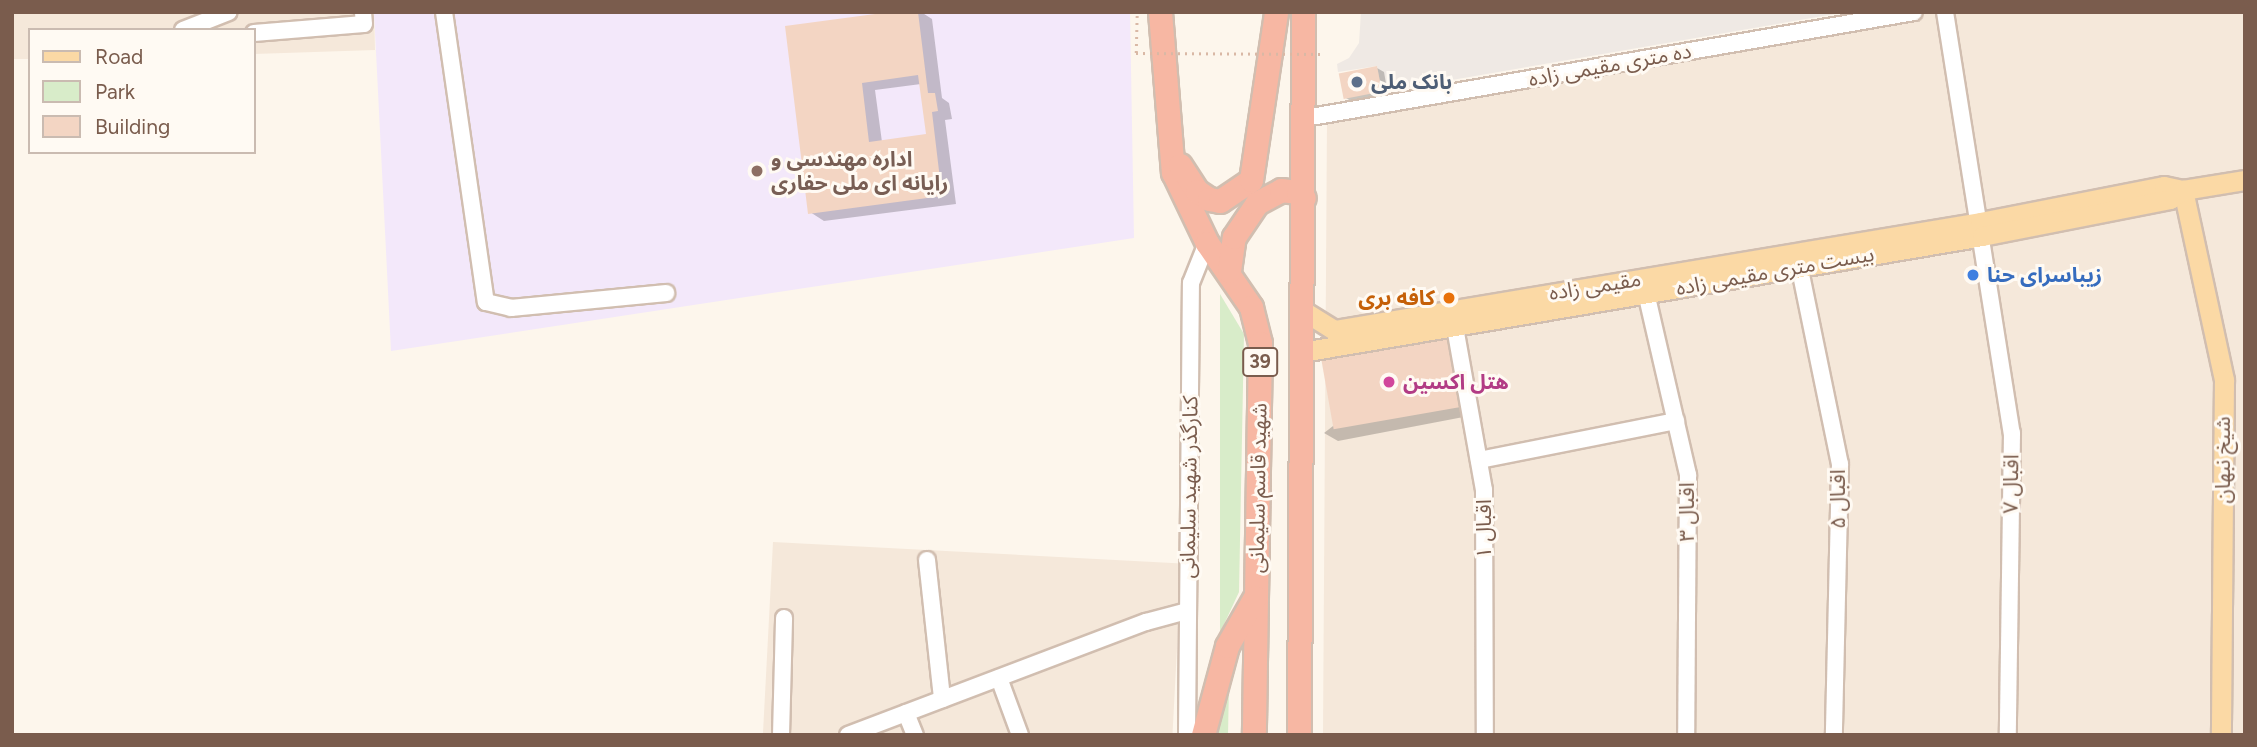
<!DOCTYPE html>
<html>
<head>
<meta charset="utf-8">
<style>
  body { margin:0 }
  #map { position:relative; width:2257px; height:747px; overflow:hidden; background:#fdf6ec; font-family:Figtree,"Noto Sans Arabic",sans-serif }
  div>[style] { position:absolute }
  .residential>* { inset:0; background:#f5e8da; transform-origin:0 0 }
  .industrial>* { inset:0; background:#efe9e4 }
  .education>* { inset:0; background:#f3e8fa }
  .green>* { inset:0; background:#d8ecc9 }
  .shadow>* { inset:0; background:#0003 }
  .building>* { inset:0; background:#f3d5c3; transform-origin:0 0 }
  .path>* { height:2.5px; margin-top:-1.25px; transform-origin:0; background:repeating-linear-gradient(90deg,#d9b8a5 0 2px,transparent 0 7px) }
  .roads { filter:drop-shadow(2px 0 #d1beb0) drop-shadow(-2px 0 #d1beb0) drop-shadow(0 2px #d1beb0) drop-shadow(0 -2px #d1beb0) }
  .minor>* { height:16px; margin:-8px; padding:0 8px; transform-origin:8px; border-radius:8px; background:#fff }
  .major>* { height:19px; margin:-9.5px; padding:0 9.5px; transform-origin:9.5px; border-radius:9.5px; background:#fbd9a5 }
  .highway>* { height:23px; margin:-11.5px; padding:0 11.5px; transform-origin:11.5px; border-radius:11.5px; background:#f7b7a3 }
  .path-bridge>* { height:2.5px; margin-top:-1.25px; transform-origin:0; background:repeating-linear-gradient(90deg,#d9b8a5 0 2px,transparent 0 7px) }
  .dots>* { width:19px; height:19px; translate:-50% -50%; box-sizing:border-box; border:4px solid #fffaf3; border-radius:50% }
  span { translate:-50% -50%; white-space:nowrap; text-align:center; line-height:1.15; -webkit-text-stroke:6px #fffaf3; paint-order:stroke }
  .shield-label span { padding:2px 5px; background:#fffaf3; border:2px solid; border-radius:5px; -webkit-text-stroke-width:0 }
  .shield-label { font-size:19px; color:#7a5c4d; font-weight:700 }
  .street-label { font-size:21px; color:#7a5c4d }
  .service-label { font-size:21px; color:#4e5e75; font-weight:700 }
  .left { translate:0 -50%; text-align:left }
  .education-label { font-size:21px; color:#785e54; font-weight:700 }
  .shop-label { font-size:21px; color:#366cbe; font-weight:700 }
  .food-label { font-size:21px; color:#c56008; font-weight:700 }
  .right { translate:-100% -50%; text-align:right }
  .hotel-label { font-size:21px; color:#b23c85; font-weight:700 }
  .frame { position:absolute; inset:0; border:14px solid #7a5c4d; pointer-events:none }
  .legend { position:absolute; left:28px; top:28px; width:228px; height:126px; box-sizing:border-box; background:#fffaf3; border:2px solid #cabbb1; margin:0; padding:9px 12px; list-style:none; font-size:21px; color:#7a5c4d }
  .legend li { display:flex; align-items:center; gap:14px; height:35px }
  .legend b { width:35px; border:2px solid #cabbb1 }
</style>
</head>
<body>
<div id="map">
  <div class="residential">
    <div style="clip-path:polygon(12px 12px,374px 12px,375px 50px,254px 54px,254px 30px,30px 30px,30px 59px,12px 59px)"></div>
    <div style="clip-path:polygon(1914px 12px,2245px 12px,2245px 735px,1323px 735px,1327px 119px)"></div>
    <div style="left:773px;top:542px;width:409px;height:193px;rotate:3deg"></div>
  </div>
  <div class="industrial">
    <div style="clip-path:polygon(1361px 12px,1846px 12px,1382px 92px,1377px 66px,1338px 72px,1337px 64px,1349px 58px,1359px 43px)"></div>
  </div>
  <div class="education">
    <div style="clip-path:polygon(374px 12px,1130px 12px,1134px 238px,391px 351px)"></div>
  </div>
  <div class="green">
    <div style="clip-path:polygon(1220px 294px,1244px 334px,1239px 592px,1220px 633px)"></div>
    <div style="clip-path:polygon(1229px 685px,1228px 735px,1209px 735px)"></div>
  </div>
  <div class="shadow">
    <div style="clip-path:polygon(evenodd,904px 12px,921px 12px,932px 19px,942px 98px,949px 103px,952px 119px,945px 120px,956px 204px,824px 221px,810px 212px,787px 27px,904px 12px,921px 84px,928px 136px,882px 142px,875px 90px,921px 84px)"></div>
    <div style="clip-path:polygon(1377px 68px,1384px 72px,1388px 95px,1351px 101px,1344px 97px)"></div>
    <div style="clip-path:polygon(1448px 337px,1462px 345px,1474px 415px,1338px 441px,1324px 433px)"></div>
  </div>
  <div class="building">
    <div style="clip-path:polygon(evenodd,890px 12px,918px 12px,928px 93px,935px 93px,938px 111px,932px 112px,942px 196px,808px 214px,785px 26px,890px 12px,918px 75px,926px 134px,869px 142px,862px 83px,918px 75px)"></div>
    <div style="left:1377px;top:66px;width:26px;height:39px;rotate:79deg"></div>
    <div style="left:1448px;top:335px;width:73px;height:129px;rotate:80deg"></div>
  </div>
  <div class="path">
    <div style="left:1136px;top:53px;width:41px;rotate:-88.6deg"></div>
  </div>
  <div class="roads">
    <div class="minor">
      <div style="left:444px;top:12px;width:293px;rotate:81.8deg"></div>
      <div style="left:486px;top:302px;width:26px;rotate:13deg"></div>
      <div style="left:511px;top:308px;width:156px;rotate:-5.5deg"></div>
      <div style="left:1945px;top:12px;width:426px;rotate:81deg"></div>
      <div style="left:2012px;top:433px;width:302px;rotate:90.8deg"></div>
      <div style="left:183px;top:30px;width:49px;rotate:-21.4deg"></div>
      <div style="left:254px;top:33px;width:110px;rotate:-4.7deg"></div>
      <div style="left:364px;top:24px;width:12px;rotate:-95deg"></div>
      <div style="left:1305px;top:118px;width:618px;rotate:-9.87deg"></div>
      <div style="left:1797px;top:255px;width:213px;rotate:78.4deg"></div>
      <div style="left:1840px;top:464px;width:271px;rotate:91.3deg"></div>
      <div style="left:1644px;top:284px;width:196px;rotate:77deg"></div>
      <div style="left:1688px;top:475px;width:260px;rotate:90.4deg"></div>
      <div style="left:1453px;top:316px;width:177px;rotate:79.9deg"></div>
      <div style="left:1484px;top:490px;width:245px;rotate:89.8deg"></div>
      <div style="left:1479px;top:460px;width:201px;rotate:-11.2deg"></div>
      <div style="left:927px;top:560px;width:140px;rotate:83.8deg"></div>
      <div style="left:999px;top:678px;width:61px;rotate:69.8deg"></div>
      <div style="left:906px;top:713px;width:24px;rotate:68deg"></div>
      <div style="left:781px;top:735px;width:117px;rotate:-88.5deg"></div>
      <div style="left:848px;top:735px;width:319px;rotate:-20.8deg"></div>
      <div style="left:1146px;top:622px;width:42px;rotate:-15deg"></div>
      <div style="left:1187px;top:735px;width:452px;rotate:-89.5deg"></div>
      <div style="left:1191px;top:283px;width:43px;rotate:-68.2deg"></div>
    </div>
    <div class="major">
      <div style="left:2183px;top:190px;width:194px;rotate:77.8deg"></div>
      <div style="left:2224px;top:380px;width:355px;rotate:90.5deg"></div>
      <div style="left:1302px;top:310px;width:38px;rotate:32deg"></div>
      <div style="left:1334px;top:330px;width:655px;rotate:-9.49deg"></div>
      <div style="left:1980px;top:222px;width:187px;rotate:-11.1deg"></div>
      <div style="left:2164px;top:186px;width:19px;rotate:12deg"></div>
      <div style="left:1302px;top:352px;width:690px;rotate:-9.68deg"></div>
      <div style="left:1982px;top:236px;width:192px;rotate:-11.1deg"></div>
      <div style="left:2170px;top:199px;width:16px;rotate:-35deg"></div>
      <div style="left:2183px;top:190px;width:63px;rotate:-9.2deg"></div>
    </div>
    <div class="highway">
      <div style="left:1160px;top:12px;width:161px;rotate:85.4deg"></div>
      <div style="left:1173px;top:172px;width:79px;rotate:64.4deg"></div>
      <div style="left:1207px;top:243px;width:78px;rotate:55.5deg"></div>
      <div style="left:1251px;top:307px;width:37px;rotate:76deg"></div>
      <div style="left:1260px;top:343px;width:392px;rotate:90.9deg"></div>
      <div style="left:1180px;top:165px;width:31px;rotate:57deg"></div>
      <div style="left:1197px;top:191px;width:14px;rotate:34deg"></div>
      <div style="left:1209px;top:199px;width:11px;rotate:10deg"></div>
      <div style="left:1220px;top:201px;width:37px;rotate:-34deg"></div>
      <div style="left:1251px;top:180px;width:170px;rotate:-81.5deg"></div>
      <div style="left:1229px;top:271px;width:34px;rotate:-82deg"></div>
      <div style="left:1234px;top:237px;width:41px;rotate:-55.9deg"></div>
      <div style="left:1257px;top:203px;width:27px;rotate:-28deg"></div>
      <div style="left:1281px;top:190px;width:17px;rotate:7deg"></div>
      <div style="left:1298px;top:192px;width:8px;rotate:45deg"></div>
      <div style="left:1203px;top:735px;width:92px;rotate:-74.9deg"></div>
      <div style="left:1227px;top:646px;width:56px;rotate:-60.3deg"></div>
      <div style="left:1299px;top:735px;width:723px;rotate:-89.68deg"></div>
    </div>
  </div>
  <div class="path-bridge">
    <div style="left:1136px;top:53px;width:186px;rotate:0.3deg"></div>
  </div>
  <div class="dots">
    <div style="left:1357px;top:82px;background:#5c6f8a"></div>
    <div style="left:757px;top:171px;background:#8d6e63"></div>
    <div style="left:1973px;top:275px;background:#3f7fe0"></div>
    <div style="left:1449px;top:298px;background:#e8710a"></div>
    <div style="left:1389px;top:382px;background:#d1479c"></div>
  </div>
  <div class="shield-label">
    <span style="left:1260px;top:362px">39</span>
  </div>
  <div class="street-label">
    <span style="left:1610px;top:65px;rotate:-10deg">ده متری مقیمی زاده</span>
    <span style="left:1775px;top:271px;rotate:-10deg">بیست متری مقیمی زاده</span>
    <span style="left:1595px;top:286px;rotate:-9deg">مقیمی زاده</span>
    <span style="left:2223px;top:460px;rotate:-90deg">شیخ نبهان</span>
    <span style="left:2011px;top:484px;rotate:-89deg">اقبال ۷</span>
    <span style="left:1189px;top:487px;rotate:-89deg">کنارگذر شهید سلیمانی</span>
    <span style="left:1258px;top:488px;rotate:-89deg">شهید قاسم سلیمانی</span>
    <span style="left:1838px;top:499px;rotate:-90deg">اقبال ۵</span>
    <span style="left:1687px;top:512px;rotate:-90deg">اقبال ۳</span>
    <span style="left:1484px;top:529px;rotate:-90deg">اقبال ۱</span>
  </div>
  <div class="service-label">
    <span class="left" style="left:1371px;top:82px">بانک ملی</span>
  </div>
  <div class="education-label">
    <span class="left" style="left:771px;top:171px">اداره مهندسی و<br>رایانه ای ملی حفاری</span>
  </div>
  <div class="shop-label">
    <span class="left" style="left:1987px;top:275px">زیباسرای حنا</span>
  </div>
  <div class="food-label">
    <span class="right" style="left:1435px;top:298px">کافه بری</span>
  </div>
  <div class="hotel-label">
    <span class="left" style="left:1403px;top:382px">هتل اکسین</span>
  </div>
  <div class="frame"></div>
  <ul class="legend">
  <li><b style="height:9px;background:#fbd9a5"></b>Road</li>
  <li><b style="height:19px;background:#d8ecc9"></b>Park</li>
  <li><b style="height:19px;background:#f3d5c3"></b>Building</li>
  </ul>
</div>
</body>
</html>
